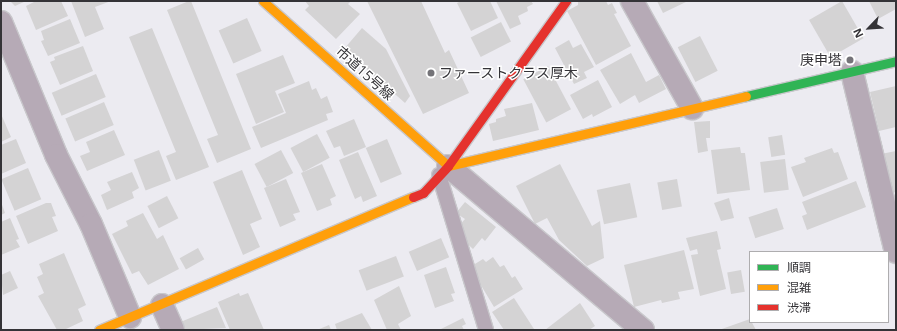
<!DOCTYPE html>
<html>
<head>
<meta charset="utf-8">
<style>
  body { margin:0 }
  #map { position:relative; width:897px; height:331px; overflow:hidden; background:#ecebf1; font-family:"Open Sans","Noto Sans JP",sans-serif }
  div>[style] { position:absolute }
  .building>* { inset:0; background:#d4d3d4; transform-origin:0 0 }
  .roads { filter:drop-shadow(1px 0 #c8c7cb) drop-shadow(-1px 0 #c8c7cb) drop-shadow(0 1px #c8c7cb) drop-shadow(0 -1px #c8c7cb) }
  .lane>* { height:14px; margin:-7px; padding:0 7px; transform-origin:7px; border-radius:7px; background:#b6aab6 }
  .street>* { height:22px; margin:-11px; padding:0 11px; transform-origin:11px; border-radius:11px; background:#b6aab6 }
  .fast>* { height:9px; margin:-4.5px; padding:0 4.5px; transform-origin:4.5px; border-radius:4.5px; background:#30b455 }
  .slow>* { height:9px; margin:-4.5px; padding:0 4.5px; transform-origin:4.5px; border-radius:4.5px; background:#ff9f0a }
  .jam>* { height:9px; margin:-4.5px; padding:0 4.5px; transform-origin:4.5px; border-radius:4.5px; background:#e5322d }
  .dots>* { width:11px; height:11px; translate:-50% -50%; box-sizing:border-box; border:2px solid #fff; border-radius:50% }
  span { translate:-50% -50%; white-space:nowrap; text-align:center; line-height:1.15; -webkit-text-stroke:3px #fff; paint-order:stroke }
  .poi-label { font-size:14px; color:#343337 }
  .right { translate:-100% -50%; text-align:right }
  .left { translate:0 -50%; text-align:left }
  .street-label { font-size:14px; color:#343337 }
  .frame { position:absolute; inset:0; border:2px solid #343337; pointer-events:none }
  .legend { position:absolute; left:749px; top:251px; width:140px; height:72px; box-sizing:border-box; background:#fff; border:1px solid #aeadaf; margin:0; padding:5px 7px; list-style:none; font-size:12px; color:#343337 }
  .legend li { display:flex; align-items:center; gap:8px; height:20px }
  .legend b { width:20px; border:1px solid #aeadaf }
  .north { position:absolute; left:849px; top:8px; width:40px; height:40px; -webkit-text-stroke:3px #fff; paint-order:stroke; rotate:245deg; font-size:11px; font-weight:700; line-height:16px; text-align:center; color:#343337 }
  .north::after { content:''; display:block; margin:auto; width:14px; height:18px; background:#343337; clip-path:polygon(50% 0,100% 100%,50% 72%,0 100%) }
</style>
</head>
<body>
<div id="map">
  <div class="building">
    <div style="clip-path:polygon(10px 1px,26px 1px,15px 6px)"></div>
    <div style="clip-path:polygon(36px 1px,61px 1px,68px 16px,36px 30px,26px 6px)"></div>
    <div style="clip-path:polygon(71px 1px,111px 1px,95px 7px,104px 29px,85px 37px)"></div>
    <div style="clip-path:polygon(189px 1px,191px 1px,251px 149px,217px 163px,207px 139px,218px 135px,167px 10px)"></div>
    <div style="clip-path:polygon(305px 1px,351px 1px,348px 4px,360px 14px,336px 39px,305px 10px,309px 6px)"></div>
    <div style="clip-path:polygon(367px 1px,421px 1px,445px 53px,449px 50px,469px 93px,423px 114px)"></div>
    <div style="clip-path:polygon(461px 1px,490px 1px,498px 18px,471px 31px,457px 3px)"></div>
    <div style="clip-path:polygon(496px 1px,531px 1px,533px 4px,527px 7px,528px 11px,518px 16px,521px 24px,510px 29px)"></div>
    <div style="clip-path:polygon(578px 1px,606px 1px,608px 5px,612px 3px,617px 13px,614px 14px,631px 46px,596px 65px,567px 11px,578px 5px)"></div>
    <div style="clip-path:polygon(657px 1px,688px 1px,663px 13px)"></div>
    <div style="left:842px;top:1px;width:43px;height:38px;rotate:60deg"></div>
    <div style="clip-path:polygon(869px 1px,896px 1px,896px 9px,878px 19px)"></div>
    <div style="left:247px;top:18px;width:36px;height:31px;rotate:66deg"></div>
    <div style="clip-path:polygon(70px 19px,80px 43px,48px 56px,41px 41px,44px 40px,41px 31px)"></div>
    <div style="left:501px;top:22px;width:22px;height:34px;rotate:63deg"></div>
    <div style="clip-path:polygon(152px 28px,209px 167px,176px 180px,166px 156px,176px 152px,129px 37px)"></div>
    <div style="clip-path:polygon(362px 28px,386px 49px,410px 96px,405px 103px,344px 49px)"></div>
    <div style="left:700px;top:36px;width:39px;height:25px;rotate:63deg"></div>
    <div style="clip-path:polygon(569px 40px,573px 48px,581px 44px,594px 67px,584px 72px,587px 78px,574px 84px,555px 48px)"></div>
    <div style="clip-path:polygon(83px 46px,93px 71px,60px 85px,50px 62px,55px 60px,54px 57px)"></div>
    <div style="clip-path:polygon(631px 53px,646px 82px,659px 75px,666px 89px,639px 103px,635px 95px,620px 104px,600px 70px)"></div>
    <div style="clip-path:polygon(283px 55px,295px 83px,275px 91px,284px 112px,256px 124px,236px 74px)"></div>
    <div style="left:548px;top:66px;width:49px;height:28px;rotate:62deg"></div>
    <div style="left:96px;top:74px;width:25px;height:48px;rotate:67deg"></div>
    <div style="clip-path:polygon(598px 80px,612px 107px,593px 117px,592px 114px,583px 119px,570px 95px)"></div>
    <div style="clip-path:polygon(309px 81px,312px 90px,316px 88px,321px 99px,327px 96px,333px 112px,326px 114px,328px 120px,261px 148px,252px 127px,286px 113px,278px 94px)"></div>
    <div style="clip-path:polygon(896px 86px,896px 127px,879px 131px,870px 92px)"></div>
    <div style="left:104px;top:102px;width:25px;height:42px;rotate:67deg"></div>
    <div style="clip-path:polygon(532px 103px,539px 130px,493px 141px,489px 124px,496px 122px,496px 119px,506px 116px,504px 109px)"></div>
    <div style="clip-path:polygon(1px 114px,11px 137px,1px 142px)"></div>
    <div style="clip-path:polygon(354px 119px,366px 147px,344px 156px,340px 146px,334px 148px,326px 131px)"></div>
    <div style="clip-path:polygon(710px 121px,710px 138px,706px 138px,708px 151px,698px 153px,694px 122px)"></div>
    <div style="clip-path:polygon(114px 130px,125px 155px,87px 171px,80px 156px,90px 152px,86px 142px)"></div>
    <div style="left:317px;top:134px;width:27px;height:30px;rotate:62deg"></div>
    <div style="left:782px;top:135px;width:20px;height:14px;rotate:81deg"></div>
    <div style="clip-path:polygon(16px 139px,26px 163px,1px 174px,1px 145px)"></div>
    <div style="left:387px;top:139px;width:38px;height:23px;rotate:67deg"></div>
    <div style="clip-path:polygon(740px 147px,741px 153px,745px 153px,750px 190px,717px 194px,711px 150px)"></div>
    <div style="clip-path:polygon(832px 148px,834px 153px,838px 152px,848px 179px,803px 197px,791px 167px,806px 162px,804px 158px)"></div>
    <div style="left:159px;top:150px;width:33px;height:27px;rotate:69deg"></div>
    <div style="left:281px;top:150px;width:26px;height:30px;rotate:62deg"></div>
    <div style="clip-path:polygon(896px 151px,896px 192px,889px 194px,881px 154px)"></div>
    <div style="clip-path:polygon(358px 152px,377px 196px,363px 202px,361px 196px,355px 199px,339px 160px)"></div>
    <div style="left:785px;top:159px;width:31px;height:25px;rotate:83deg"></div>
    <div style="clip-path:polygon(322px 164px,336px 196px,330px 199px,332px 205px,317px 211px,301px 173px)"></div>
    <div style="clip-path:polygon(560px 164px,592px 226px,600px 221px,604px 258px,587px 266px,559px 240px,547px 218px,535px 224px,516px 186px)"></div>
    <div style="left:28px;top:168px;width:34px;height:29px;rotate:67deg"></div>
    <div style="clip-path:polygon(242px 170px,262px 219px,250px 224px,260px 247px,243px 255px,213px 182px)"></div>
    <div style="clip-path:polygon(132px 172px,139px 188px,132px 192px,134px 198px,107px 210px,101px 195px,111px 190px,107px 182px)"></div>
    <div style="clip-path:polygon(286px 179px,300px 212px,293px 214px,296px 220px,280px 227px,264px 188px)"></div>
    <div style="left:677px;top:179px;width:28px;height:20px;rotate:80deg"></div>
    <div style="clip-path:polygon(856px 181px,866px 207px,807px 230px,802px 216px,807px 214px,802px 202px)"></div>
    <div style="left:630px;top:183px;width:35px;height:34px;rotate:78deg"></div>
    <div style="left:167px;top:196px;width:25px;height:22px;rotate:63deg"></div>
    <div style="clip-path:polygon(729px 198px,734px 218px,721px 221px,714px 203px)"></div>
    <div style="clip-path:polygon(1px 202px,5px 213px,1px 215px)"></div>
    <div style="clip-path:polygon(465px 202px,496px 227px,485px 241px,482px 238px,473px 249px,462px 239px,466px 235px,457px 228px,465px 219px,456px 213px)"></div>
    <div style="clip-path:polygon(46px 203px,51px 203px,56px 216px,52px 217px,58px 231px,28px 244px,16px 216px)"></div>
    <div style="left:777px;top:208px;width:22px;height:30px;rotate:72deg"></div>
    <div style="clip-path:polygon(143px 213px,157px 239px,163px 235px,179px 269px,148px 285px,139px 271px,132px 274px,112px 234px,128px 226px,126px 221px)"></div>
    <div style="clip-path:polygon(10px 218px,19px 239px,16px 240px,20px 247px,1px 255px,1px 222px)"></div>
    <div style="clip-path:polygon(717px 231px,721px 249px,717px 250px,726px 289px,700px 296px,691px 255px,698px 254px,697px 249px,690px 251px,686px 238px)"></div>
    <div style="left:441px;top:238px;width:21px;height:35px;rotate:67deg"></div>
    <div style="left:198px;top:248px;width:13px;height:21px;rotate:61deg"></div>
    <div style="clip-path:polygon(684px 250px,694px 289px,678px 292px,680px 299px,662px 303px,661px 300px,634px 307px,624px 265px)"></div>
    <div style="clip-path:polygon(64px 253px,86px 305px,78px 309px,83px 321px,64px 330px,57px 330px,38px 296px,44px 293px,37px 277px,43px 274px,39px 264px)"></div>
    <div style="left:396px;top:256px;width:22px;height:40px;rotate:69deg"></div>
    <div style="clip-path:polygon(493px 257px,500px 267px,504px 265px,512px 278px,515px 276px,523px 289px,494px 307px,470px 267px,483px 259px,486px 262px)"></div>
    <div style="clip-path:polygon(446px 267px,455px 293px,451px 294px,454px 301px,435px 308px,424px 275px)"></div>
    <div style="left:741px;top:270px;width:22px;height:14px;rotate:80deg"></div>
    <div style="clip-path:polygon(10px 271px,18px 288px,3px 295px,1px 275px)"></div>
    <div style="clip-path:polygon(399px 286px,411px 316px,398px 324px,401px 330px,387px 330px,374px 300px)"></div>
    <div style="clip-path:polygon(239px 293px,240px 296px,248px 293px,264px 330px,230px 330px,218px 302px)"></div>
    <div style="clip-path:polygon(514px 298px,534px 329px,533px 330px,504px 330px,492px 312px)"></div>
    <div style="clip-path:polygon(580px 303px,595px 326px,589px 330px,545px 330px)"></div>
    <div style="clip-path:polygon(217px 307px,226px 328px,181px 330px,178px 323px)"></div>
    <div style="clip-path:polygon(362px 313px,372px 330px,337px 330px,335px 324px)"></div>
    <div style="clip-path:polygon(463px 318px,466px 324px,462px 326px,464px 330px,439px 330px)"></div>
    <div style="clip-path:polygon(750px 319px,756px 330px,719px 330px)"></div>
    <div style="clip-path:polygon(329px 325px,331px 330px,317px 330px)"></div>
  </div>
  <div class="roads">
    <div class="lane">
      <div style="left:439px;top:175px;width:162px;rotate:73.1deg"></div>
    </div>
    <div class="street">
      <div style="left:632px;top:1px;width:123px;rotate:60.7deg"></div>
      <div style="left:1px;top:22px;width:144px;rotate:67.5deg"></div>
      <div style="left:56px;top:155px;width:77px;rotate:63.1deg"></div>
      <div style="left:91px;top:224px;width:101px;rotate:67.2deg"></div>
      <div style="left:852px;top:72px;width:185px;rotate:76.3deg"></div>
      <div style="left:448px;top:166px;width:255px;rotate:40.1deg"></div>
      <div style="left:162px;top:305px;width:27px;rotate:66deg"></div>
    </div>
    <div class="fast">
      <div style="left:746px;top:96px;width:154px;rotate:-13.1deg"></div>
    </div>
    <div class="slow">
      <div style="left:263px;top:1px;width:248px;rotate:41.7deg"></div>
      <div style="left:448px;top:166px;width:306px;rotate:-13.2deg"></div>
      <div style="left:99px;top:330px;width:341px;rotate:-23deg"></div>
    </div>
    <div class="jam">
      <div style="left:413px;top:197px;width:11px;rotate:-22deg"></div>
      <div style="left:423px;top:193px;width:37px;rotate:-47deg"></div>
      <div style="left:448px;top:166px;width:203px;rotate:-54.4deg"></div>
    </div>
  </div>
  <div class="dots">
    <div style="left:850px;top:60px;background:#747378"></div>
    <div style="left:431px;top:73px;background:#747378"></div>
  </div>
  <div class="poi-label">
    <span class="right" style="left:842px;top:60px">庚申塔</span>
    <span class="left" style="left:439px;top:73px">ファーストクラス厚木</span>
  </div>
  <div class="street-label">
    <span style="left:365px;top:73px;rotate:42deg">市道15号線</span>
  </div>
  <div class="frame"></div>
  <ul class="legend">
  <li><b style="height:5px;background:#30b455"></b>順調</li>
  <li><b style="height:5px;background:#ff9f0a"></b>混雑</li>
  <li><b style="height:5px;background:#e5322d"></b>渋滞</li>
  </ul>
  <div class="north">N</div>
</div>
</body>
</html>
